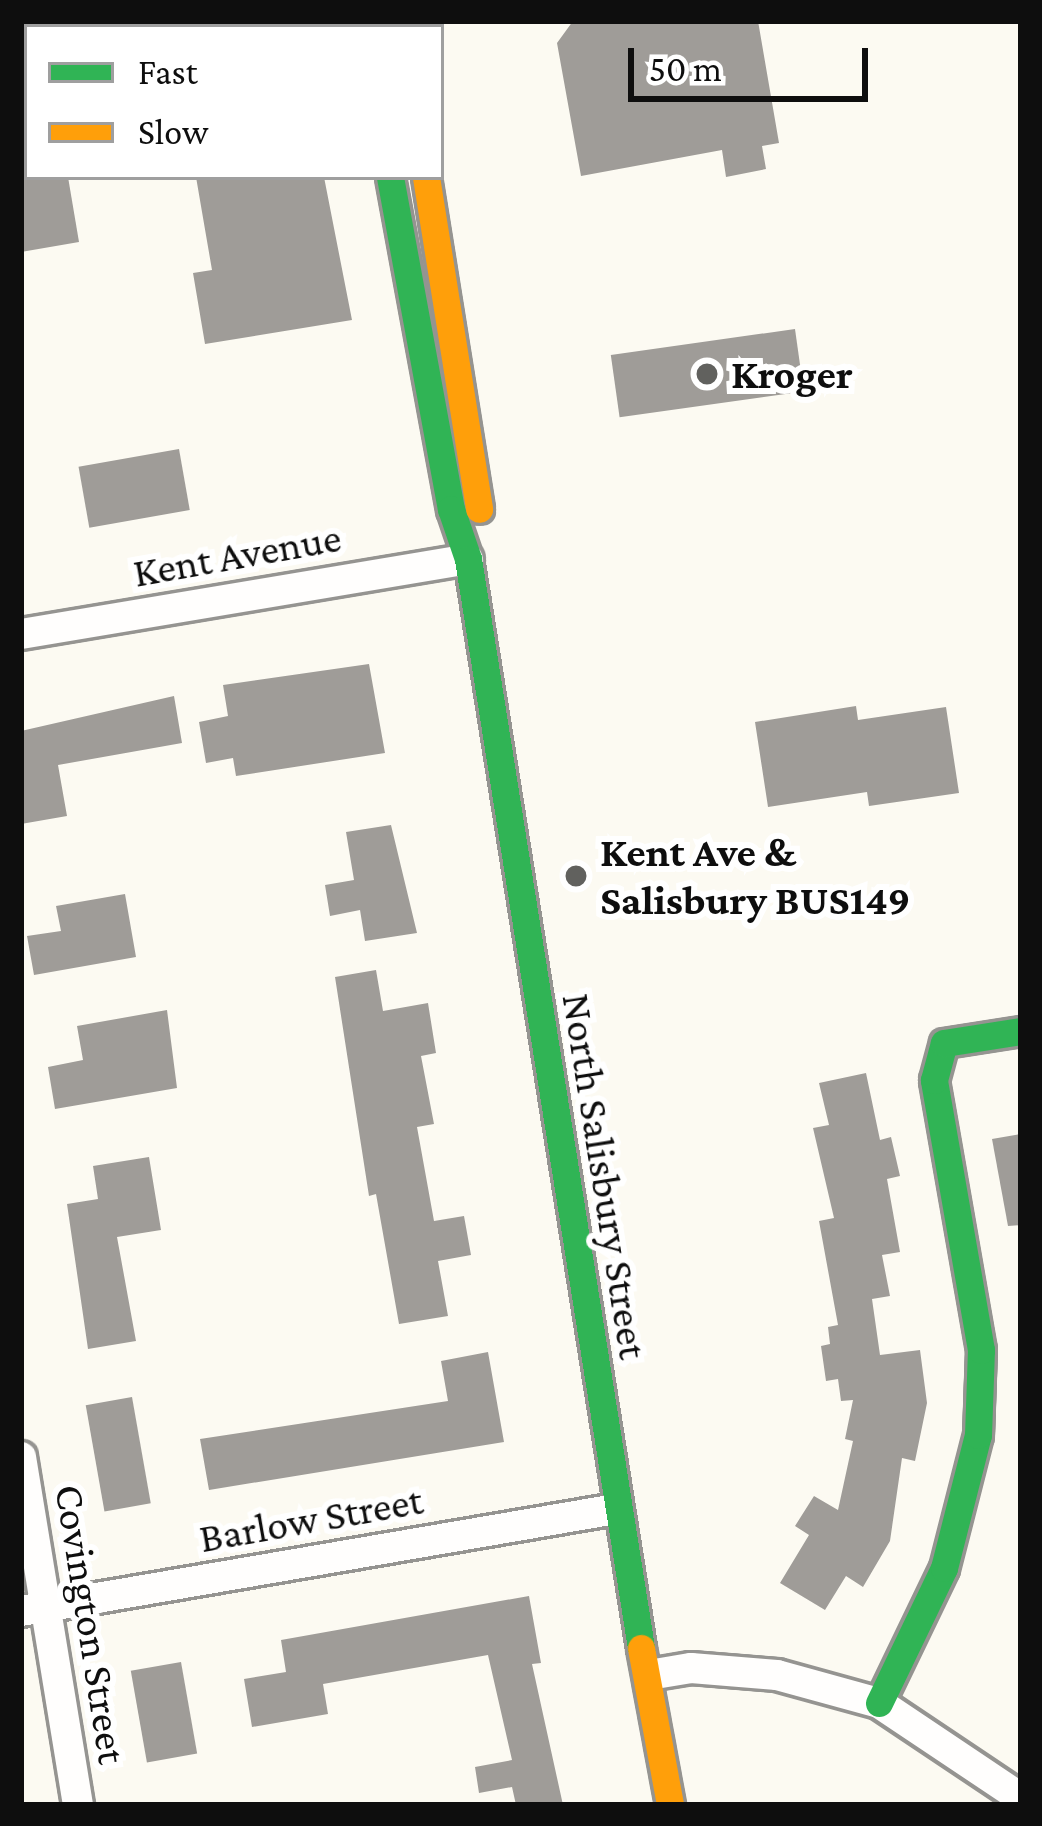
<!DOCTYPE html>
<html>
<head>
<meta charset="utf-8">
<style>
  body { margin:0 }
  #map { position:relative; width:1042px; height:1826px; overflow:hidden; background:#fcfaf2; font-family:"Crimson Pro",serif }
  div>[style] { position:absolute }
  .building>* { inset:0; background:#9f9c98; transform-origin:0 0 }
  .roads { filter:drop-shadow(3px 0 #959491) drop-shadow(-3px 0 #959491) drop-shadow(0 3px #959491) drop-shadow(0 -3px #959491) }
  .street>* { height:30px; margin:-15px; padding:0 15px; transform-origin:15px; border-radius:15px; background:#fffefd }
  .fast>* { height:27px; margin:-13.5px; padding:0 13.5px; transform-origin:13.5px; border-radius:13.5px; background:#30b455 }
  .slow>* { height:27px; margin:-13.5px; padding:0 13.5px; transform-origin:13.5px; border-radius:13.5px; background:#ff9f0a }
  .dots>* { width:33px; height:33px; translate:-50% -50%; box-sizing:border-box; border:6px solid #fff; border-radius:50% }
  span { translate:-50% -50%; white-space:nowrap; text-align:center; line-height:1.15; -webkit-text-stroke:12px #fff; paint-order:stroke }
  .poi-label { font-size:42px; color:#0e0e0e; font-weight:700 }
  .left { translate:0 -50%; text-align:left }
  .street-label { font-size:42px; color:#0e0e0e }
  .frame { position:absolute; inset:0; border:24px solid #0e0e0e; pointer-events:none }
  .legend { position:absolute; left:24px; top:24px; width:420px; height:156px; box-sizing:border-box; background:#fff; border:3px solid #9f9f9f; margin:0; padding:15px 21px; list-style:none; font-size:36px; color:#0e0e0e }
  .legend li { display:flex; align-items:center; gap:24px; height:60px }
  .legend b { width:60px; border:3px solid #9f9f9f }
  .scale { position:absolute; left:628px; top:48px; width:240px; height:54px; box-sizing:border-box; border:6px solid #0e0e0e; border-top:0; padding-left:15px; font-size:36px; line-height:42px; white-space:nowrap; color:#0e0e0e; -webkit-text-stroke:9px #fff; paint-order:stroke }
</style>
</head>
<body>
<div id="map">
  <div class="building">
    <div style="clip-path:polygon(573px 21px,758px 21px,779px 143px,762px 146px,766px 169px,726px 177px,722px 150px,581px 176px,557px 43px)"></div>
    <div style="clip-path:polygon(21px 177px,68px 177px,79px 242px,21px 252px)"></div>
    <div style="clip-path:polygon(196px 177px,324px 177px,352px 320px,205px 344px,193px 273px,212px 270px)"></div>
    <div style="left:795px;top:329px;width:63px;height:186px;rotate:82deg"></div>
    <div style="left:179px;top:449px;width:62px;height:102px;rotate:80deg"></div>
    <div style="clip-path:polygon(369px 664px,385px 753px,236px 776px,233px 758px,206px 763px,199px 722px,228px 716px,223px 685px)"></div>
    <div style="clip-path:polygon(174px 696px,182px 743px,58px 765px,67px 816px,21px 824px,21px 731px)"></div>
    <div style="clip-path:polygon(856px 706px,858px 720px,946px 707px,959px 793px,869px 806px,867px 792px,768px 807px,755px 722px)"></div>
    <div style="clip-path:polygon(391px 825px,417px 933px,365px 941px,360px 910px,330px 916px,325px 885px,354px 880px,346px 832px)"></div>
    <div style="clip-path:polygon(125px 894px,136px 957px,34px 975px,27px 936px,61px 931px,56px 906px)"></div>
    <div style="clip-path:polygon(376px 970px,383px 1011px,428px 1003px,436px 1053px,421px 1056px,434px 1124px,417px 1127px,434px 1221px,464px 1216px,471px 1255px,438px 1261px,448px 1316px,399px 1324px,376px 1194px,369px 1196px,335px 977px)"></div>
    <div style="clip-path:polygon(167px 1010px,177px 1088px,55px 1109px,48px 1067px,83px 1060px,77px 1026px)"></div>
    <div style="clip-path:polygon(866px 1073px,880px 1140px,891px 1137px,900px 1176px,887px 1179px,900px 1252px,882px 1255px,890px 1296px,872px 1299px,880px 1355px,920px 1350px,927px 1403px,915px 1461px,902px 1458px,890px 1541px,863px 1587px,846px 1576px,825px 1610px,780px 1583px,809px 1535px,795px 1526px,814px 1496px,838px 1510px,853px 1441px,845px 1439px,853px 1400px,841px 1401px,838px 1379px,826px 1381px,821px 1346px,830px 1344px,828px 1327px,838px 1325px,819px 1221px,834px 1218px,813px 1128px,829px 1125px,819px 1083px)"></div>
    <div style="clip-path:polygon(1021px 1134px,1021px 1225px,1008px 1226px,992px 1139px)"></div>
    <div style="clip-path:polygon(149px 1157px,161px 1230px,117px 1237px,136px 1341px,88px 1349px,67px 1204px,98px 1199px,93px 1166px)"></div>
    <div style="clip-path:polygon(488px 1352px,504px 1442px,209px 1490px,200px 1439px,448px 1401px,441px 1361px)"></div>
    <div style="left:132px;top:1397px;width:108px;height:47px;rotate:80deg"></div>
    <div style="clip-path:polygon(529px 1596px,541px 1663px,532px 1664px,563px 1805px,516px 1805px,512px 1787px,479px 1793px,475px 1767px,512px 1760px,488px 1655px,323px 1684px,328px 1714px,252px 1727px,244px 1679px,286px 1672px,281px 1640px)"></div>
    <div style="left:181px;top:1662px;width:93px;height:51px;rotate:80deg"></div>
  </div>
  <div class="roads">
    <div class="street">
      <div style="left:21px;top:634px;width:453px;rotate:-9.5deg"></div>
      <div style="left:21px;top:1457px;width:353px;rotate:80.7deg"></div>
      <div style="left:21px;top:1611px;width:604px;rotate:-9.73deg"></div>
      <div style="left:649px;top:1675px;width:43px;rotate:-9.5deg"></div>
      <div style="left:691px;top:1668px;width:86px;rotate:4.7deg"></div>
      <div style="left:777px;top:1675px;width:106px;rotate:15.4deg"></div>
      <div style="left:879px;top:1703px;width:171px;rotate:33.8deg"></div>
    </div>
    <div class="fast">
      <div style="left:364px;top:21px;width:6px;rotate:81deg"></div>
      <div style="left:390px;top:177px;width:338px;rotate:79.6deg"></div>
      <div style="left:451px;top:509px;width:53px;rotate:71.2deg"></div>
      <div style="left:468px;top:559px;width:1103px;rotate:80.97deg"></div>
      <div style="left:879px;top:1703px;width:150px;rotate:-64.3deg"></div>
      <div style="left:944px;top:1568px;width:137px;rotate:-75.7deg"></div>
      <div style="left:978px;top:1435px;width:85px;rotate:-88deg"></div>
      <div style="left:981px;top:1350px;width:274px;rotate:-99.9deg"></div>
      <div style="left:934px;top:1080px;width:38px;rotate:-75deg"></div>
      <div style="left:944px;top:1043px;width:78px;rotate:-8.9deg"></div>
    </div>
    <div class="slow">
      <div style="left:403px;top:21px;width:6px;rotate:81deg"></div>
      <div style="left:426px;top:177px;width:336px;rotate:80.9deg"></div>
      <div style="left:641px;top:1648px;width:160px;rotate:79.5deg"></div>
    </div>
  </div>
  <div class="dots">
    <div style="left:707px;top:374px;background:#61615e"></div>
    <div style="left:576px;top:876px;background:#61615e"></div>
  </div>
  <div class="poi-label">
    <span class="left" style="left:731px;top:374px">Kroger</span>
    <span class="left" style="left:600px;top:876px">Kent Ave &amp;<br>Salisbury BUS149</span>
  </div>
  <div class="street-label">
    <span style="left:237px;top:555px;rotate:-10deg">Kent Avenue</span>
    <span style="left:605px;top:1176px;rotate:81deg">North Salisbury Street</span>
    <span style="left:311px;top:1519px;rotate:-10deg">Barlow Street</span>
    <span style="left:91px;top:1624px;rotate:81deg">Covington Street</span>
  </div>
  <div class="frame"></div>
  <ul class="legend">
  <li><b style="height:15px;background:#30b455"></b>Fast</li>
  <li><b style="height:15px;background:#ff9f0a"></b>Slow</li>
  </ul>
  <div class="scale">50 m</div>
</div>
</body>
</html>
